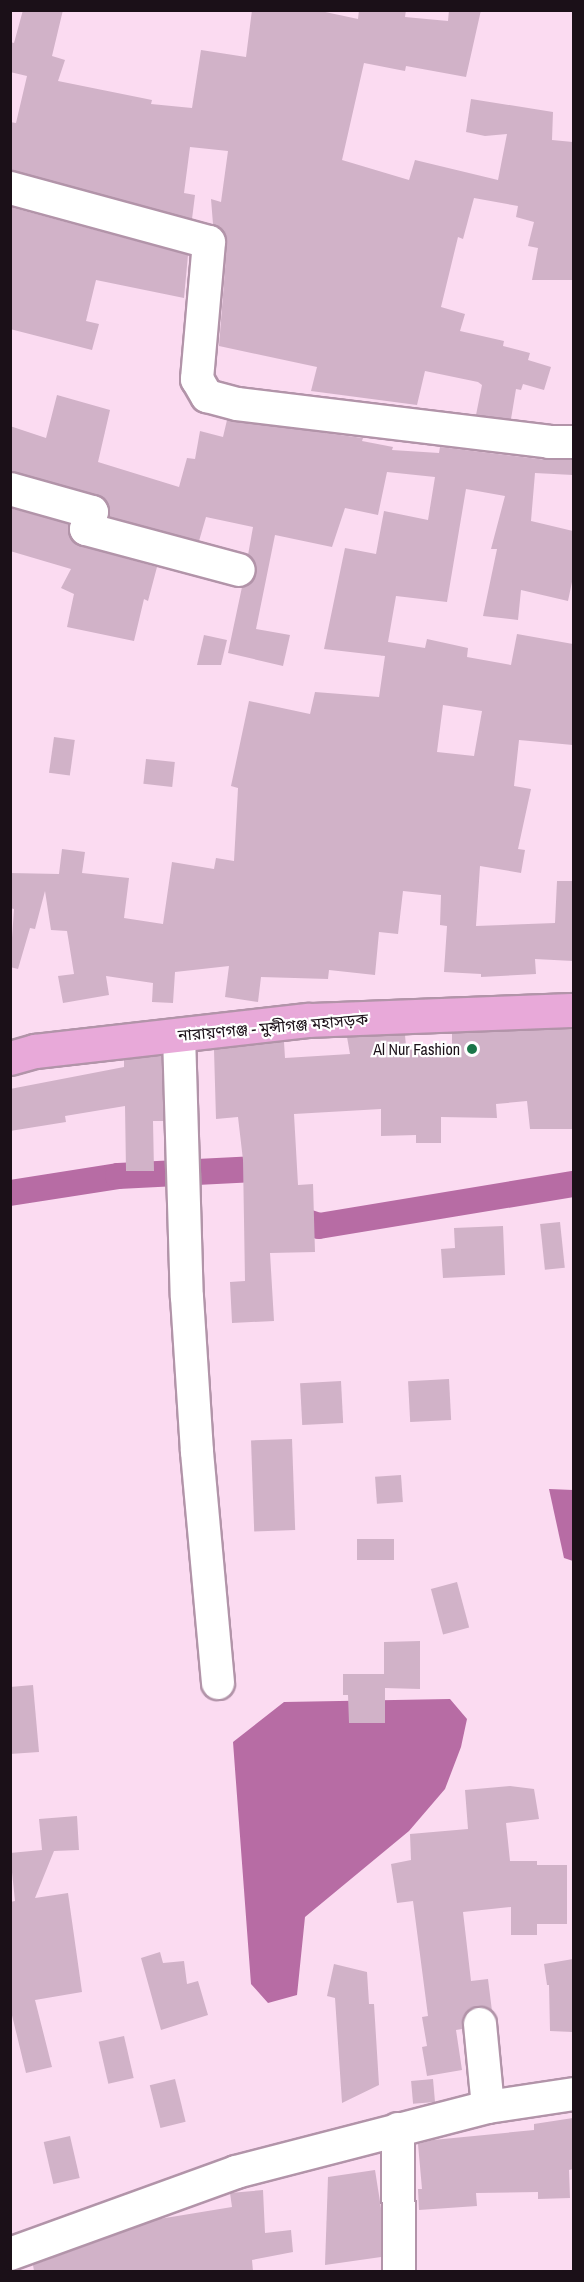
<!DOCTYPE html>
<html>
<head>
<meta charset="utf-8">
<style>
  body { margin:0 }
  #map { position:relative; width:584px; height:2282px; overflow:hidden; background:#fbdbf1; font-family:"Archivo Narrow","Noto Sans Bengali",sans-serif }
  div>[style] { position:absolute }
  .water>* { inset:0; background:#b76ca4 }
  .canal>* { height:26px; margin:-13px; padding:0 13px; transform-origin:13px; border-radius:13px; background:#b76ca4 }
  .building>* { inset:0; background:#d1b2c8; transform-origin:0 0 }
  .roads { filter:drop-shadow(2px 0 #b294a9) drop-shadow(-2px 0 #b294a9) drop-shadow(0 2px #b294a9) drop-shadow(0 -2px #b294a9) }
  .minor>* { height:32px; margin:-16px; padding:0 16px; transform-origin:16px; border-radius:16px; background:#fff }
  .major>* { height:33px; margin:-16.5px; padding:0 16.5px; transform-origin:16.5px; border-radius:16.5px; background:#e8a9d9 }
  .dots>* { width:16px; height:16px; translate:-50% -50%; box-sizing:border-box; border:3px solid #fff; border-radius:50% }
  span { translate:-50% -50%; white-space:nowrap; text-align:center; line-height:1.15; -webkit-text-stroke:4.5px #fff; paint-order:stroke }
  .street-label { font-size:16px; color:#1b1018 }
  .poi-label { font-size:16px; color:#1b1018 }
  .right { translate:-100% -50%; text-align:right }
  .frame { position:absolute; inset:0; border:12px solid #1b1018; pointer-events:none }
</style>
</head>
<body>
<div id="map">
  <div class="water">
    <div style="clip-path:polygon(549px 1489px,573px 1490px,573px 1561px,564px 1558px)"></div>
    <div style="clip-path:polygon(450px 1699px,467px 1719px,461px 1747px,445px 1789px,409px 1831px,305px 1917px,297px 1995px,268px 2003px,251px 1984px,233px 1742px,284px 1702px)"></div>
  </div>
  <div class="canal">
    <div style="left:10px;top:1193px;width:109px;rotate:-8.9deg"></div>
    <div style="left:118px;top:1176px;width:139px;rotate:-2.9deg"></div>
    <div style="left:257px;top:1169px;width:45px;rotate:68deg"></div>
    <div style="left:274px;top:1211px;width:47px;rotate:18.4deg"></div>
    <div style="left:319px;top:1226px;width:258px;rotate:-9.4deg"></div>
  </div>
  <div class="building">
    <div style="clip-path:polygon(23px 10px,63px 10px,52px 56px,65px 60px,58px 81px,152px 100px,151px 104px,192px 108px,201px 50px,246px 57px,252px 10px,316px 10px,358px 19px,359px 10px,406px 10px,405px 17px,448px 21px,449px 10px,481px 10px,466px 77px,406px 66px,405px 71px,364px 63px,342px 160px,409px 180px,415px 160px,498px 180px,507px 134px,485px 136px,466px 132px,471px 99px,553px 112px,552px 140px,573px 142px,573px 280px,532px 280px,538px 248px,528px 246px,534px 222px,516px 217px,518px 206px,474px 198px,463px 239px,458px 237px,441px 307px,465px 314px,460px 331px,504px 341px,503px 346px,530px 353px,528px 360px,551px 367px,544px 390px,523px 384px,521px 390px,516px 389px,511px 419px,476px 415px,482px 385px,478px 382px,425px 371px,417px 405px,311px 391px,317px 367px,219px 346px,227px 243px,221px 229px,213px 224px,211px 199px,221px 202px,228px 151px,190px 147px,184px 193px,195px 195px,192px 219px,10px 171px,10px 122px,16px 123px,27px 76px,10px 72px,10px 42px,14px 43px)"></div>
    <div style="clip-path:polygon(10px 207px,188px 255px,184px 298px,96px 280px,86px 321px,99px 324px,92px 350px,10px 329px)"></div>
    <div style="clip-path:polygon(evenodd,57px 395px,110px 410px,98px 462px,179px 487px,187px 458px,195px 459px,200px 431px,223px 437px,227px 420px,363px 438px,362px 441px,393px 447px,392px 450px,439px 453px,440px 447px,547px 460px,573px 460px,573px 475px,535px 473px,531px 521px,573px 531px,573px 577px,568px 601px,521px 590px,518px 620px,483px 616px,497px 549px,491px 549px,505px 496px,466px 489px,447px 602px,396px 596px,388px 642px,425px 648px,427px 639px,468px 648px,467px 657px,511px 665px,517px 634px,573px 644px,573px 745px,519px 740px,514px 786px,531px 789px,518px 849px,525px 850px,521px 873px,480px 866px,476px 926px,555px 923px,557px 881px,573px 881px,573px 961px,535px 959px,536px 974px,481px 977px,481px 974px,444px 972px,447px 926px,440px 925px,441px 895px,403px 891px,398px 934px,379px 932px,375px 975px,329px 970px,328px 979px,261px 977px,258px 1002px,225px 997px,229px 966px,175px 972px,173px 1003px,152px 1002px,153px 983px,106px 976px,109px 995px,63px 1003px,58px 976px,74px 974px,67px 931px,51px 930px,45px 891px,35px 929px,30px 928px,18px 969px,10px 967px,14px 909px,10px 908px,10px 873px,59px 874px,62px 849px,85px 852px,82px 873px,129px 878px,124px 918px,163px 924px,172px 862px,214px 869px,216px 858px,234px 861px,238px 788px,231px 786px,249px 701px,310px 714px,315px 692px,379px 697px,385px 656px,324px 649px,345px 548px,376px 554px,384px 511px,428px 520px,435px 477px,387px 472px,378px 515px,345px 508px,332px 547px,275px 535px,256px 629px,290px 635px,283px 666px,228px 653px,242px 587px,251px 583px,256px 574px,256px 565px,248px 555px,253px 527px,206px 517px,199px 541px,109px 517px,109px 508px,105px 500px,97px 495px,10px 472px,10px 426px,46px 438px,57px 395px,443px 705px,482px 711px,474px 756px,437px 752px,443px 705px)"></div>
    <div style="clip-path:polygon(10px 508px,69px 524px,69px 533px,73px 541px,81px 546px,157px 567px,148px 601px,144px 599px,134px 641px,67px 627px,74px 594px,61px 588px,71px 569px,10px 551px)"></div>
    <div style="clip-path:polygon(204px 635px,227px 640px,221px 665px,197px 665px)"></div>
    <div style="left:54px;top:737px;width:21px;height:36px;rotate:8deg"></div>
    <div style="left:146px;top:759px;width:29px;height:25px;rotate:6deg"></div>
    <div style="clip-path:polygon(573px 1029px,573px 1129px,530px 1129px,527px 1101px,496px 1104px,497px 1118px,441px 1117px,441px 1143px,416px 1143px,416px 1135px,381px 1136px,381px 1109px,294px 1114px,298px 1185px,313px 1184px,315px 1252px,270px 1253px,274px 1321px,232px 1323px,230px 1282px,245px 1281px,243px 1160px,238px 1117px,216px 1119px,214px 1050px,284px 1042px,285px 1058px,350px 1054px,347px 1037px,405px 1035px,406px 1046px,452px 1046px,452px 1033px)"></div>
    <div style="clip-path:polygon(162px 1056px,164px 1121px,153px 1121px,154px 1171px,126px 1171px,125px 1106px,65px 1116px,66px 1122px,10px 1131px,10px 1089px,124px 1067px,124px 1060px)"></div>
    <div style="left:560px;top:1222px;width:46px;height:20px;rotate:84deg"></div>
    <div style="clip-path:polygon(503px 1226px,505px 1275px,443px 1278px,441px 1249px,455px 1248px,454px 1228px)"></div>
    <div style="left:449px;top:1379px;width:41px;height:41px;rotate:87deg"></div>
    <div style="left:341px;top:1381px;width:42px;height:41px;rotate:87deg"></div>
    <div style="left:292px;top:1439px;width:91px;height:41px;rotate:88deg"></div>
    <div style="left:401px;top:1475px;width:27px;height:26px;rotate:86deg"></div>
    <div style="left:357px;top:1539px;width:37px;height:21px"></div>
    <div style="left:457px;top:1582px;width:47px;height:27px;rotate:75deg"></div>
    <div style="clip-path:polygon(420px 1641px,420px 1689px,385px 1688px,385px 1723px,349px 1723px,348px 1695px,343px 1695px,343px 1674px,384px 1674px,384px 1642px)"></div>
    <div style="clip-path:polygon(33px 1685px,39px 1752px,10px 1754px,10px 1687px)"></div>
    <div style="clip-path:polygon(510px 1786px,534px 1789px,539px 1819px,506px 1823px,510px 1861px,537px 1861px,537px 1865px,567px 1865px,567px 1924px,537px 1924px,537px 1935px,511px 1935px,511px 1907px,463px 1912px,471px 1981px,488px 1979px,492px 2011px,479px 2006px,470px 2009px,463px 2017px,462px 2029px,456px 2030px,462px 2070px,427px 2076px,422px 2047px,427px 2046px,422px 2017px,428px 2016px,413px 1901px,397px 1903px,391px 1864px,411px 1860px,410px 1834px,468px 1829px,465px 1790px)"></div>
    <div style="clip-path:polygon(77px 1816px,79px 1850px,54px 1851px,35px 1898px,68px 1893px,82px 1992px,35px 2000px,52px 2067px,26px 2073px,10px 2007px,10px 1902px,15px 1901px,10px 1853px,42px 1850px,39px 1819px)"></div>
    <div style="clip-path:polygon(160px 1952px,163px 1963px,184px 1961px,187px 1984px,198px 1981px,208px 2015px,161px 2030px,141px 1958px)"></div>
    <div style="clip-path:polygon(573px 1959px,573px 2032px,550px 2031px,549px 1985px,547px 1985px,544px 1964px)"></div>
    <div style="clip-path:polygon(334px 1964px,367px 1972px,369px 2004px,374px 2004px,379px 2085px,342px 2103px,335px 1998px,327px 1996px)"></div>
    <div style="left:124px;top:2036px;width:43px;height:26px;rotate:77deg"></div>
    <div style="left:175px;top:2079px;width:44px;height:26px;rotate:76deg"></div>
    <div style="left:433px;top:2079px;width:23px;height:22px;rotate:85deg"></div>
    <div style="clip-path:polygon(573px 2118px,573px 2169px,569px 2170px,570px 2198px,538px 2199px,538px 2192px,476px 2193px,477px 2206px,419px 2210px,418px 2189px,422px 2189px,418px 2144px,433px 2140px,534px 2130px,534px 2124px)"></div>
    <div style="left:70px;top:2136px;width:43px;height:27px;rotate:77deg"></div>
    <div style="clip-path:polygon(375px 2170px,381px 2208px,381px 2257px,325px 2265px,328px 2177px)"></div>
    <div style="clip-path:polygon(263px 2190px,265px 2233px,291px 2230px,293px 2252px,252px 2260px,253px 2271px,34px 2271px,33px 2265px,159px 2219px,232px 2207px,230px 2193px)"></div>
  </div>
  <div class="roads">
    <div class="minor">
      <div style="left:10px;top:188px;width:206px;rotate:15.2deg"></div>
      <div style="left:209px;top:242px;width:138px;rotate:95deg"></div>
      <div style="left:197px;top:379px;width:20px;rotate:60deg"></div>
      <div style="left:207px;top:396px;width:31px;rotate:15deg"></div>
      <div style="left:237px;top:404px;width:314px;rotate:6.9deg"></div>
      <div style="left:549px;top:442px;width:25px"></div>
      <div style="left:10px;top:489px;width:85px;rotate:15.7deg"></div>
      <div style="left:92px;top:512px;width:18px;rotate:109deg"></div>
      <div style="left:86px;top:529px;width:158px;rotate:15deg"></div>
      <div style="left:179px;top:1035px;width:262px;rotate:88.3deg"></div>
      <div style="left:187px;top:1297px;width:155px;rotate:86.3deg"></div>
      <div style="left:197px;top:1452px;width:232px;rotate:84.8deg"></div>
      <div style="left:480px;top:2024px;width:83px;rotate:84.5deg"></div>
      <div style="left:398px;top:2129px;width:143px;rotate:89.6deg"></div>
      <div style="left:10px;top:2254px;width:240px;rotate:-19.9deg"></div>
      <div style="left:236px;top:2172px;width:260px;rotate:-14.5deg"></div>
      <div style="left:488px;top:2107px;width:87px;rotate:-8.6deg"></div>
    </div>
    <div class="major">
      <div style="left:10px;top:1058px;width:26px;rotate:-16deg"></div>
      <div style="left:35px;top:1051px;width:276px;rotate:-6.5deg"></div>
      <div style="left:309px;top:1020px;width:265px;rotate:-2.2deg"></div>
    </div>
  </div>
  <div class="dots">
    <div style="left:472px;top:1049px;background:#1b7549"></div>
  </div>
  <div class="street-label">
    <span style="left:273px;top:1027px;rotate:-5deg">নারায়ণগঞ্জ - মুন্সীগঞ্জ মহাসড়ক</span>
  </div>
  <div class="poi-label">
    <span class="right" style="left:460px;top:1049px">Al Nur Fashion</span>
  </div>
  <div class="frame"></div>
</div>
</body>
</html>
